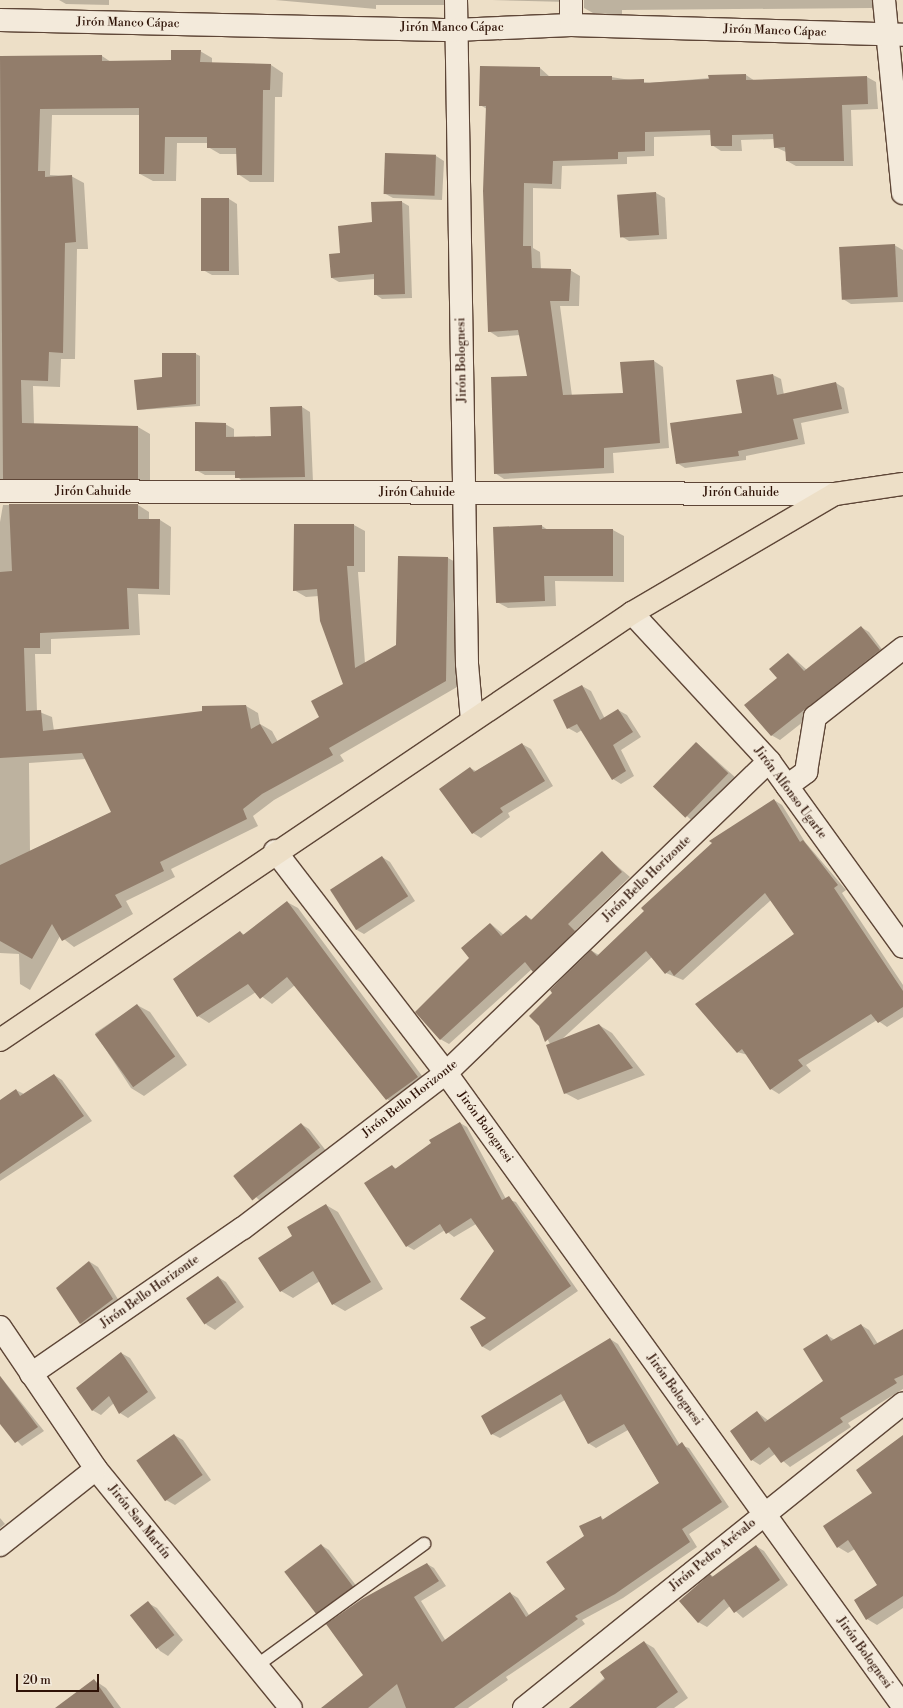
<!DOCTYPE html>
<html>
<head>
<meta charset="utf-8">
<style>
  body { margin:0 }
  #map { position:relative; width:903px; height:1708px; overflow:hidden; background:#eddfc7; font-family:"Libre Bodoni",serif }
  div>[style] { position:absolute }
  .shadow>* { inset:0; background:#0003; transform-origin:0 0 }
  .building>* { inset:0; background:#927d6b; transform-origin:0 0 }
  .roads { filter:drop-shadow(1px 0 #5e4637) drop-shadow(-1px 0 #5e4637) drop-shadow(0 1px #5e4637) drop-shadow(0 -1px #5e4637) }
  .service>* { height:12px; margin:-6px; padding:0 6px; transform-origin:6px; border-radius:6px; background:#f3eadb }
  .minor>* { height:22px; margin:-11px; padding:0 11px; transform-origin:11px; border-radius:11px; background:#f3eadb }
  .trunk>* { height:22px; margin:-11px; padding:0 11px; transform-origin:11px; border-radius:11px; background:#eddfc7 }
  span { translate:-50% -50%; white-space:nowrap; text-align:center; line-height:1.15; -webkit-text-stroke:3px #f3eadb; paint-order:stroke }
  .street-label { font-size:12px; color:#2f1307 }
  .scale { position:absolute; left:16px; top:1674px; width:83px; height:18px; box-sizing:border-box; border:2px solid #2f1307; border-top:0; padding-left:5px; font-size:12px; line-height:14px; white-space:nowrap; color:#2f1307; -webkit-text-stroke:3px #f3eadb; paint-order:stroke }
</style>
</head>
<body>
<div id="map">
  <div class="shadow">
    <div style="clip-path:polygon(59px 0,109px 0,109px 5px,66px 4px)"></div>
    <div style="clip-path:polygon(275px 0,448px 0,448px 5px,376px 5px,376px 9px)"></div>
    <div style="clip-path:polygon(492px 0,569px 0,568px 2px)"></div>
    <div style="clip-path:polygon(584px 0,872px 0,872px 8px,622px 10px,622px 15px,593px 13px,584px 8px)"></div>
    <div style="clip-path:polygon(200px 51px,212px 58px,212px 64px,271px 65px,283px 73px,282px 97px,275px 97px,274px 182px,250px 182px,238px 174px,237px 154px,220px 154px,208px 147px,208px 143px,177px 143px,176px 181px,153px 181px,140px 174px,140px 115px,52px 115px,50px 175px,71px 176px,84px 183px,88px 249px,77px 249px,75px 359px,61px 359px,60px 387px,33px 386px,34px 424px,138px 427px,150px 434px,150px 485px,0 484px,0 57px,102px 56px,111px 62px,172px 61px)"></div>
    <div style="clip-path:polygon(481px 67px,540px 68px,550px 77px,611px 77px,650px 83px,746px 75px,755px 81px,867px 77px,876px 82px,878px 109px,851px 110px,853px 166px,796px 166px,787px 161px,786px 152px,775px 147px,775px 139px,741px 140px,742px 151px,721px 151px,712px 145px,711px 135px,654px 137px,654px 156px,627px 157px,627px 164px,562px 166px,561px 189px,533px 188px,533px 248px,540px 252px,541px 269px,570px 270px,580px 276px,579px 306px,560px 306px,572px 396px,624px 394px,654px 361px,663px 367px,669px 448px,613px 453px,614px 473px,504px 479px,495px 473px,528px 377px,520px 335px,498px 337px,489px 331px,487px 109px,480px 105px)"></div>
    <div style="clip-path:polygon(436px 156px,444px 161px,442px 200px,393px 198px,384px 193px)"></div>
    <div style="clip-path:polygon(656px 193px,665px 198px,667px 239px,629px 241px,621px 236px)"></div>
    <div style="clip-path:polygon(229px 199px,237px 204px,239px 275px,212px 275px,203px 270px)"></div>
    <div style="clip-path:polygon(402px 202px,409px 206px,412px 298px,382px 299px,375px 294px,375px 279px,339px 282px,332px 278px,342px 254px,373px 223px,373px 203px)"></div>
    <div style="clip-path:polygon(894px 245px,903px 250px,903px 302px,851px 304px,843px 299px)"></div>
    <div style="clip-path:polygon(196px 354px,200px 356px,200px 406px,138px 410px,163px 378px)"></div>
    <div style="clip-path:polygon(773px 375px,781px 379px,784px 395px,836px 383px,844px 388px,849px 413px,801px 423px,805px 444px,746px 456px,746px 460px,685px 468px,677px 463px,743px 414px)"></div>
    <div style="clip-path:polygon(302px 407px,310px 412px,313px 482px,244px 483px,236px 475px,205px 475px,196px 470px,225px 424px,234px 429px,234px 438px,272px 437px)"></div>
    <div style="clip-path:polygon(evenodd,3px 505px,138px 505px,149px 512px,149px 520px,160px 520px,171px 527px,170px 595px,138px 594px,140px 635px,51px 639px,51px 654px,35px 654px,37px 711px,52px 717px,54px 731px,246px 706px,258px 713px,260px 724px,272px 731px,278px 742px,321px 718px,344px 684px,319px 596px,306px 597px,294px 590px,354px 525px,365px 531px,365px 572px,358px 572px,365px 663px,397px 646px,448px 558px,459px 564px,457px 687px,340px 755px,344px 761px,274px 800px,253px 816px,258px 826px,171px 869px,175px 877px,126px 901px,133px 914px,74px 947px,60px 936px,30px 990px,20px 984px,19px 954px,0 953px,0 522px,3px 505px,86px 759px,112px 812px,30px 851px,29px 763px,86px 759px)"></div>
    <div style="clip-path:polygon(542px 526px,548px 530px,613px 530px,624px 536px,624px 582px,555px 581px,556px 606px,508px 608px,497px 602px)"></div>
    <div style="clip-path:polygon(861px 627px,869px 632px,887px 656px,780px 740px,771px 735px,778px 678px,789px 654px,807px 670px)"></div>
    <div style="clip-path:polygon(582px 686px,591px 691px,605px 719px,618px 710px,627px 715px,641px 737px,621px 750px,634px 776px,621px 784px,613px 779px,582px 730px,577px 733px,568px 728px)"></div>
    <div style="left:697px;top:743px;width:52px;height:61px;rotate:42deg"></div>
    <div style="clip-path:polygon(522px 744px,531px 749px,553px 786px,508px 813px,510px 817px,481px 838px,473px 833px,470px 768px,476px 771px)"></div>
    <div style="clip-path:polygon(774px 800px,782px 805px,805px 842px,846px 890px,842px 893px,903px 985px,903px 1017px,887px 1027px,877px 1020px,806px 1065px,811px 1071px,779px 1094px,771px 1089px,748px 1055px,737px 1052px,796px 934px,771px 900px,683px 980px,666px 973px,652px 957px,561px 1040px,599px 1025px,612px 1033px,645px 1075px,578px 1100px,565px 1093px,550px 1044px,540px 1025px,592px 951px,599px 955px)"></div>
    <div style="clip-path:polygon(602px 853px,630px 877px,576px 930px,583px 937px,542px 976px,532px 969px,449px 1044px,440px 1039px,470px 958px,491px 924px,504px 935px,526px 916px,533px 920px)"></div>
    <div style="clip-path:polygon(382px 857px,390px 862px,415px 901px,364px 934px,355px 929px)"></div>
    <div style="clip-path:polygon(287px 902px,298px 908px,428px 1084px,398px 1106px,387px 1099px,295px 985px,272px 1004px,256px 992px,209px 1023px,198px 1016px,174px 979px,240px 932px,245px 935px)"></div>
    <div style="clip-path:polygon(137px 1005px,150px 1012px,187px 1065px,144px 1096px,131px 1088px,95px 1033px)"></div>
    <div style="clip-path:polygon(54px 1075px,62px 1080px,92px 1121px,0 1181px,0 1101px,16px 1090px,24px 1094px)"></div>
    <div style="clip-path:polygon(460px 1123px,467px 1127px,506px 1199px,516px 1202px,578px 1291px,490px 1351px,483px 1347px,472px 1328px,488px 1318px,495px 1251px,476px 1224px,454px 1237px,445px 1230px,414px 1250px,407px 1246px,392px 1166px,397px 1169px)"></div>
    <div style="clip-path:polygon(301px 1124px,309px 1129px,327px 1152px,264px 1205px,234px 1175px)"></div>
    <div style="clip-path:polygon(326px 1205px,338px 1212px,383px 1289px,345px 1311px,333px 1304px,320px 1281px,293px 1298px,281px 1291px,294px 1236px)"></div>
    <div style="clip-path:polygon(90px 1262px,98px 1267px,121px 1304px,89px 1328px,80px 1323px)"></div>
    <div style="clip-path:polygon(218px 1277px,226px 1282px,244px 1307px,215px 1330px,207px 1325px,188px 1300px)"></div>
    <div style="clip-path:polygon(861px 1325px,869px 1330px,878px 1344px,903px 1332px,903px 1389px,848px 1423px,851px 1427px,790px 1467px,775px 1454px,760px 1465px,752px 1460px,757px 1412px,769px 1421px,825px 1381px,827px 1335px,835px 1340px)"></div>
    <div style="clip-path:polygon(610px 1339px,618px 1344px,680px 1445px,689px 1448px,729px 1507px,689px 1534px,697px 1547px,623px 1598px,582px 1620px,585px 1624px,506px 1677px,508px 1680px,468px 1708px,326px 1708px,364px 1675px,427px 1564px,434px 1568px,446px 1586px,421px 1601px,446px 1641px,510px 1593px,518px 1598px,529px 1615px,566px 1589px,585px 1537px,600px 1517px,605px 1520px,660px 1484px,628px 1430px,596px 1448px,588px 1443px,565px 1400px,500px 1438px,492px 1434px)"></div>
    <div style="clip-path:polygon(121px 1353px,130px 1358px,156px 1398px,128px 1418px,120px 1413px,114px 1403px,101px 1415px,92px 1410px)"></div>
    <div style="clip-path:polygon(0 1376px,44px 1431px,22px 1446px,0 1423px)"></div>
    <div style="clip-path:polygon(174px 1435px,183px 1440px,211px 1480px,175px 1505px,166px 1500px)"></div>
    <div style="clip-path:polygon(903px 1439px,903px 1608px,877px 1625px,867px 1619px,879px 1586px,855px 1549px,848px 1553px,838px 1547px,874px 1493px)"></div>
    <div style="clip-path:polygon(0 1518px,5px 1524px,0 1528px)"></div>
    <div style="clip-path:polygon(321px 1545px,329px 1550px,361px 1592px,326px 1616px,318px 1612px,286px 1572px)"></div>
    <div style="clip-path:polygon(756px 1546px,764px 1551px,788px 1585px,743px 1618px,730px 1606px,707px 1627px,698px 1622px,711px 1575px,714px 1577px)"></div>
    <div style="clip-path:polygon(148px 1603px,157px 1608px,183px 1640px,168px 1656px,160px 1651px,132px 1617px)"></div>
    <div style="clip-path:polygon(644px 1642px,654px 1648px,688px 1698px,674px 1708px,571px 1708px)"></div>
    <div style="clip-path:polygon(94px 1680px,106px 1688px,121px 1708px,58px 1708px)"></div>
  </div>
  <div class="building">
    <div style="clip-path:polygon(171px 50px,201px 50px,200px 62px,271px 64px,270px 90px,263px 90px,262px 175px,237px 175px,236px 148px,207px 148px,207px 137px,165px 137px,164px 174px,139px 174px,139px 108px,40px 109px,38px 171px,45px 171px,45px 177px,72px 175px,76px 242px,65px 243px,63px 353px,49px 352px,48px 381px,21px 380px,22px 423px,138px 426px,138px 479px,3px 479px,0 56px,102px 55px,102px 61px,171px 60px)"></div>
    <div style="clip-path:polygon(480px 66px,540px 67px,540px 76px,612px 76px,612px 80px,644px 79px,644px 83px,709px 79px,708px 75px,746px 74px,746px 80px,867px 76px,868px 104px,842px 105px,844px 161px,786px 161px,785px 147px,774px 148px,773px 134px,732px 135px,732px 146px,711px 146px,710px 130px,645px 132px,645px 151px,618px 152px,618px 159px,553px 161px,552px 184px,524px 183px,523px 246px,531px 246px,532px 268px,571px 269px,569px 301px,550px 301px,563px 395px,623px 393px,620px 362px,654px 360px,660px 443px,604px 448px,604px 468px,494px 474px,491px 377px,527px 376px,518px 330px,488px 332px,483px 191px,486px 106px,479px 106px)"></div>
    <div style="left:385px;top:153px;width:51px;height:41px;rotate:2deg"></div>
    <div style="left:656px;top:192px;width:43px;height:39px;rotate:86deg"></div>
    <div style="left:201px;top:198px;width:28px;height:73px"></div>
    <div style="clip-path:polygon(402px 201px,405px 294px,374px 295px,374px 274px,331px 278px,329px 254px,340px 253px,338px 226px,372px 222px,371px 202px)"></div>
    <div style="left:895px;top:244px;width:53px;height:56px;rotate:87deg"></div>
    <div style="clip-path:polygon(162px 353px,196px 353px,196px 404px,137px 410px,134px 380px,162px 377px)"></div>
    <div style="clip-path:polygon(773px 374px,777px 395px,836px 382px,842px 409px,793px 419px,798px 439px,738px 451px,739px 456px,676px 464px,670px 423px,742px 413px,736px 380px)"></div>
    <div style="clip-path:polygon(302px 406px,305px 477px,235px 478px,235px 471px,195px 471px,195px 422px,226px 423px,226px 437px,271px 436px,270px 407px)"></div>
    <div style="clip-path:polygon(9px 504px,138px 504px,138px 519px,160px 519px,159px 589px,127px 588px,129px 629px,40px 633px,40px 648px,24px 648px,26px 711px,41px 710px,43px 731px,202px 711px,202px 706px,246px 705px,251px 729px,260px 724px,272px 744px,319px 717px,311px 701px,343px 684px,320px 621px,317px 589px,293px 591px,294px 524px,354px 524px,354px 566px,347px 566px,355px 668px,396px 645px,398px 556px,448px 557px,446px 681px,329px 748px,333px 755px,262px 794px,243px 809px,247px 819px,160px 862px,164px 871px,115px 895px,122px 907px,62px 941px,52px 924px,32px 959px,0 941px,0 865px,111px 812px,82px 753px,0 758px,0 572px,12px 571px)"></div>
    <div style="clip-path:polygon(542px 525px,542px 529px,613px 529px,613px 576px,544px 576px,545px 601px,496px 603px,493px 527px)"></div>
    <div style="clip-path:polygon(861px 626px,880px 650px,771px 736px,744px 705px,777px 678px,769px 669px,788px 653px,804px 671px)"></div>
    <div style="clip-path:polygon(582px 685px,600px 720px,618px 709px,633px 732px,613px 745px,626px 771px,612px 780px,577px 724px,567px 729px,553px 700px)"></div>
    <div style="left:696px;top:742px;width:45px;height:62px;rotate:44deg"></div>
    <div style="clip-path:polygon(522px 743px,545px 781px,500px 808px,503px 812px,472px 834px,439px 789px,470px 767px,474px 772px)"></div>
    <div style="clip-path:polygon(774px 799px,800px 842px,803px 840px,838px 885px,834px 888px,903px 991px,903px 1007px,878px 1023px,871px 1014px,798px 1060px,803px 1066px,770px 1090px,742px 1049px,737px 1053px,695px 1004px,794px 934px,765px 893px,674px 976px,670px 970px,665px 974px,646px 951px,545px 1042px,539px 1026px,529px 1016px,552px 993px,550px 990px,591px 950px,597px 956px,644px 911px,641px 908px,712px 843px,709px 841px)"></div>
    <div style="clip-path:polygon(602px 851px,622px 872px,568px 924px,575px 931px,533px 972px,525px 962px,440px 1040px,415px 1012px,469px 958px,461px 948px,490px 923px,501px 936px,526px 915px,531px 920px)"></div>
    <div style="left:382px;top:856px;width:48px;height:62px;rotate:57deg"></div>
    <div style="clip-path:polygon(287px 901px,418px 1077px,386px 1100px,287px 977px,260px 999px,248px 984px,197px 1017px,173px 979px,240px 931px,243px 935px)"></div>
    <div style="left:137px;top:1004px;width:65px;height:52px;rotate:54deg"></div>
    <div style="clip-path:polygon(599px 1024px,633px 1068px,564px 1094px,546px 1045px)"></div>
    <div style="clip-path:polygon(54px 1074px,84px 1116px,0 1174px,0 1100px,16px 1089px,20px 1096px)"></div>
    <div style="clip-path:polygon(460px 1122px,502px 1200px,509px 1196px,571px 1286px,482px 1347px,470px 1327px,486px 1318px,460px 1299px,494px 1251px,471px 1218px,446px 1234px,440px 1224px,406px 1247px,364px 1183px,392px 1165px,395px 1169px,431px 1143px,429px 1140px)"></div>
    <div style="left:301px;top:1123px;width:31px;height:86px;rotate:52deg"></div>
    <div style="clip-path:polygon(326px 1204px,371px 1282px,332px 1305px,313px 1271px,280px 1292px,258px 1258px,292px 1236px,287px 1227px)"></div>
    <div style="clip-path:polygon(89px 1261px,113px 1299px,80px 1324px,56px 1288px)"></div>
    <div style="left:218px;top:1276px;width:32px;height:39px;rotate:55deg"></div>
    <div style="clip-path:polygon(861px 1324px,874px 1345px,903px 1329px,903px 1375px,894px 1379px,897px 1383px,840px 1418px,843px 1422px,781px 1463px,769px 1447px,751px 1461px,730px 1431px,757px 1411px,765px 1422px,823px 1381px,803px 1349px,827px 1334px,831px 1341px)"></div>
    <div style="clip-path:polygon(610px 1338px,677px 1446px,682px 1442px,722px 1502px,682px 1529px,690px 1542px,615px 1594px,575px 1616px,578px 1619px,454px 1708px,406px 1708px,397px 1684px,368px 1708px,321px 1708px,363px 1675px,326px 1624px,362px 1599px,427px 1563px,439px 1581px,414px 1597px,442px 1642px,510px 1592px,526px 1617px,565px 1589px,546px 1562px,584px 1536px,579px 1526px,601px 1516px,602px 1520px,659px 1483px,624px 1424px,588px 1444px,561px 1394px,491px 1435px,481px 1416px)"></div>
    <div style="clip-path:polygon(121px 1352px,148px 1392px,119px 1414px,109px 1396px,92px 1411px,76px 1388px)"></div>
    <div style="clip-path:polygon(0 1376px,38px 1427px,15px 1443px,0 1424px)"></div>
    <div style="left:174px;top:1434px;width:50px;height:46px;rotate:55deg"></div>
    <div style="clip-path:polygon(903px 1435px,903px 1596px,866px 1620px,854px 1600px,877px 1585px,848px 1540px,837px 1548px,823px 1526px,872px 1493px,856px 1470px)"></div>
    <div style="left:321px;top:1544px;width:54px;height:46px;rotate:53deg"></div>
    <div style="clip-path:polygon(756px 1545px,780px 1580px,734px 1613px,724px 1599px,698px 1623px,679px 1601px,710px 1574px,712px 1577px)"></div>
    <div style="left:148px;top:1601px;width:43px;height:23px;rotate:52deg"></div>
    <div style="clip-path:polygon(644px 1641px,678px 1692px,656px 1708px,569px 1708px,605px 1679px,600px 1672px)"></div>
    <div style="clip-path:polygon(94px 1679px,114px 1708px,55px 1708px)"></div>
  </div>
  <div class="roads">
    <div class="service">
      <div style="left:256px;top:1666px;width:208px;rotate:-36deg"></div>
    </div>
    <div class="minor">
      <div style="left:456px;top:0;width:664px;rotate:89.05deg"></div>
      <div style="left:467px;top:664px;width:56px;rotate:84.9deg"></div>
      <div style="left:571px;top:0;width:25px;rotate:90deg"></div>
      <div style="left:884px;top:0;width:194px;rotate:84.4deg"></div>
      <div style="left:0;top:20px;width:455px;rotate:1.3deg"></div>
      <div style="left:455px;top:30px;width:116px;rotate:-2.5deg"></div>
      <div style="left:571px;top:25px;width:332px;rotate:1.7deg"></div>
      <div style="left:0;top:491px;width:835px;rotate:0.21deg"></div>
      <div style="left:632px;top:613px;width:202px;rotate:47.2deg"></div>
      <div style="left:769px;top:761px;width:229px;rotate:54.2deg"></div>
      <div style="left:787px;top:786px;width:24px;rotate:-36deg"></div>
      <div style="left:806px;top:772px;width:56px;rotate:-80.7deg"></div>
      <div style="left:815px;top:717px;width:112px;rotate:-38.1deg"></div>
      <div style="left:275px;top:851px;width:280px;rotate:52.4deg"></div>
      <div style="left:446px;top:1073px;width:781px;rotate:54.17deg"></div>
      <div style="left:0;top:1327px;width:171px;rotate:55.9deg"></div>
      <div style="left:96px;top:1469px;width:308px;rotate:50.8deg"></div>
      <div style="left:31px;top:1374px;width:257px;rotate:-34.6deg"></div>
      <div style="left:243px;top:1228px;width:255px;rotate:-37.4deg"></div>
      <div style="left:446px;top:1073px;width:449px;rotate:-44deg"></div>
      <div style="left:0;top:1545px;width:122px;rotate:-38.4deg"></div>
      <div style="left:524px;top:1708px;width:486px;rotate:-38.8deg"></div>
    </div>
    <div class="trunk">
      <div style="left:0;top:1040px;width:763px;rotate:-34.04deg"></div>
      <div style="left:632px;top:613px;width:235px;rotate:-30.4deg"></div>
      <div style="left:835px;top:494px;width:69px;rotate:-8.4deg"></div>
    </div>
  </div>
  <div class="street-label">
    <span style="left:128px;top:23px;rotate:1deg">Jirón Manco Cápac</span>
    <span style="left:452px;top:28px">Jirón Manco Cápac</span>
    <span style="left:775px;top:31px;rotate:2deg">Jirón Manco Cápac</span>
    <span style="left:462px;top:360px;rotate:-91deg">Jirón Bolognesi</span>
    <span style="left:93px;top:492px">Jirón Cahuide</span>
    <span style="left:417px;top:493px">Jirón Cahuide</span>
    <span style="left:741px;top:493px">Jirón Cahuide</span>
    <span style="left:790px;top:793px;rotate:53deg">Jirón Alfonso Ugarte</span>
    <span style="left:647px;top:879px;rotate:-44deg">Jirón Bello Horizonte</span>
    <span style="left:410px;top:1099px;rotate:-38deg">Jirón Bello Horizonte</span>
    <span style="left:485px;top:1127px;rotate:54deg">Jirón Bolognesi</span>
    <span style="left:150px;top:1292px;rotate:-35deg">Jirón Bello Horizonte</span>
    <span style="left:674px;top:1390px;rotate:54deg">Jirón Bolognesi</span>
    <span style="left:139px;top:1522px;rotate:51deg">Jirón San Martín</span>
    <span style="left:713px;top:1555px;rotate:-39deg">Jirón Pedro Arévalo</span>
    <span style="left:864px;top:1653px;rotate:54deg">Jirón Bolognesi</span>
  </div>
  <div class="scale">20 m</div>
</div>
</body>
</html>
